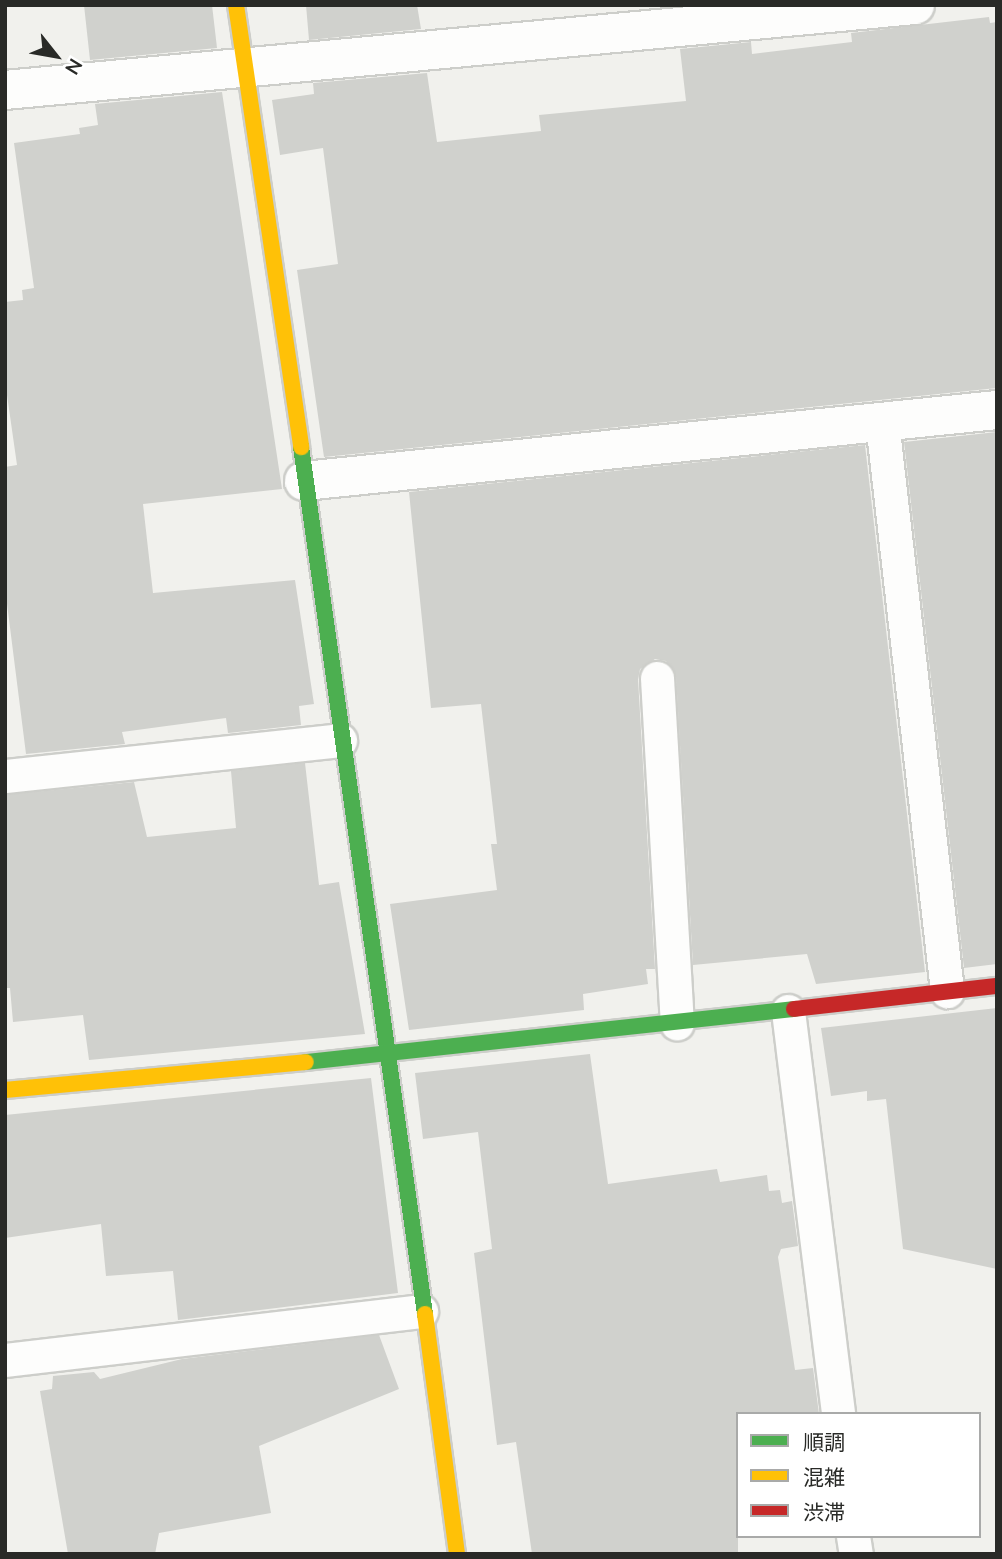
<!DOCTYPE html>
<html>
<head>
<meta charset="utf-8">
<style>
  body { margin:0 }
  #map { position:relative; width:1002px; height:1559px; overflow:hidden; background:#f1f1ed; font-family:Mulish,"Noto Sans JP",sans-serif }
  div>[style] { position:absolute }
  .building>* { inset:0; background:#d0d1cd }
  .roads { filter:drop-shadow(2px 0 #cdceca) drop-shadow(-2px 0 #cdceca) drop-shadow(0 2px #cdceca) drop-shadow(0 -2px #cdceca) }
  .lane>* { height:33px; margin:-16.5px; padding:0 16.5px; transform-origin:16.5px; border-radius:16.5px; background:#fdfdfc }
  .street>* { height:38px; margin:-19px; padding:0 19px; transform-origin:19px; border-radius:19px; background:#fdfdfc }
  .fast>* { height:16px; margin:-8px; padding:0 8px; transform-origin:8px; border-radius:8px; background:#4caf50 }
  .slow>* { height:16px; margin:-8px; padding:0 8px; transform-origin:8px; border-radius:8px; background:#ffc107 }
  .jam>* { height:16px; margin:-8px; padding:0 8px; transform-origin:8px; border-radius:8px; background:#c62828 }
  span { translate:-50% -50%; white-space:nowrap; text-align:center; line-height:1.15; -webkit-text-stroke:7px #fff; paint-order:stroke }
  .frame { position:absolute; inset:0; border:7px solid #292a27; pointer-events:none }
  .legend { position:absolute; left:736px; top:1412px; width:245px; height:126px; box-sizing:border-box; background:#fff; border:2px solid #a9aaa9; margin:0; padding:9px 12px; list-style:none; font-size:21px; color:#292a27 }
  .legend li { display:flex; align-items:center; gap:14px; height:35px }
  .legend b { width:35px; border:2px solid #a9aaa9 }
  .north { position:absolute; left:21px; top:21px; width:70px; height:70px; -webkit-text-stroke:5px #fff; paint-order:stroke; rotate:121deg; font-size:19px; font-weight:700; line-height:28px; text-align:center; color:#292a27 }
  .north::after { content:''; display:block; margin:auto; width:24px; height:32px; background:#292a27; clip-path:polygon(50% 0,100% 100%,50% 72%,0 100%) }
</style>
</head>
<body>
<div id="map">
  <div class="building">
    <div style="clip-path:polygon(84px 5px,212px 5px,217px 48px,90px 60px)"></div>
    <div style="clip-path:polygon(306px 5px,417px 5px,421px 29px,309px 40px)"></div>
    <div style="clip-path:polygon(989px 17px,990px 23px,997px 22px,997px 388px,324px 457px,297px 270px,338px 264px,323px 148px,280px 155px,272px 100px,314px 94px,313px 83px,427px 73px,437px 142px,541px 131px,539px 115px,686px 101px,680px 49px,751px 42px,752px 54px,852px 42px,851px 33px)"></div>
    <div style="clip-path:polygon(222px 92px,282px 489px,143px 504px,153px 593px,295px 580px,314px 704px,299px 706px,301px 725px,228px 733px,226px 718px,122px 732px,125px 744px,26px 754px,5px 588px,5px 467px,17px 465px,5px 381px,5px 302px,23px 300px,22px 290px,34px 288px,14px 143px,80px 134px,79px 128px,98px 125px,95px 104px)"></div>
    <div style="clip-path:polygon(997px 432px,997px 964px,964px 968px,904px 442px)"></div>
    <div style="clip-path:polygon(865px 445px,925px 972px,816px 984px,807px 954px,693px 965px,676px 677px,666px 661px,655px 659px,640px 669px,638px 679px,655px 969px,646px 969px,648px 984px,583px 994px,584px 1010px,409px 1030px,390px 904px,497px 890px,491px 844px,497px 844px,481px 704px,431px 708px,409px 492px)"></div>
    <div style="clip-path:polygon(305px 763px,319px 885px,339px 882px,365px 1034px,89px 1060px,83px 1015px,13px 1022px,10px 988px,5px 988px,5px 795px,134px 782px,147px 837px,236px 828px,231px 771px)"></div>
    <div style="clip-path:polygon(997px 1008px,997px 1269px,903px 1249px,886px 1099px,867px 1101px,867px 1091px,831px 1096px,821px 1028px)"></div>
    <div style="clip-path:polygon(590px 1054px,608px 1184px,717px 1169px,720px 1182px,767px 1175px,769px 1191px,780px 1190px,782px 1203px,792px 1201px,798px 1246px,781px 1249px,778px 1257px,795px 1370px,813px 1368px,819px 1414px,738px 1414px,738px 1554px,532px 1554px,516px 1442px,497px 1445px,474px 1253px,492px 1249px,478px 1132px,423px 1139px,415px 1073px)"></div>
    <div style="clip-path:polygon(371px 1078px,398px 1293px,178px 1320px,173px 1271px,106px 1276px,101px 1224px,5px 1238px,5px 1115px)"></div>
    <div style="clip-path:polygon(379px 1335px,399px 1389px,259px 1446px,271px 1513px,159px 1533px,155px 1554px,68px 1554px,40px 1391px,52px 1389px,53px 1376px,94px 1372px,100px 1379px,182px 1359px)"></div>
  </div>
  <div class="roads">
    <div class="lane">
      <div style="left:882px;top:422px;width:573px;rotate:83.48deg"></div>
      <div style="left:657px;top:678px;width:346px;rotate:86.7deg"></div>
      <div style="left:5px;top:776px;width:337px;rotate:-6.1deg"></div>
      <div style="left:788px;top:1011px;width:406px;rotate:82.9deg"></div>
      <div style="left:5px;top:1360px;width:419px;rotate:-6.7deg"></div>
      <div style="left:853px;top:1536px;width:18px;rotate:81deg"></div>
    </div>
    <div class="street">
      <div style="left:5px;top:90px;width:914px;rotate:-5.34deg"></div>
      <div style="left:304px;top:481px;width:697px;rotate:-5.85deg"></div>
    </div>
    <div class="fast">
      <div style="left:301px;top:447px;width:876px;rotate:81.86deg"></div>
      <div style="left:306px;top:1062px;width:491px;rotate:-6.2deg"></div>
    </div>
    <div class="slow">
      <div style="left:236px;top:5px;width:447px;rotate:81.6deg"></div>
      <div style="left:5px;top:1090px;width:302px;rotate:-5.3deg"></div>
      <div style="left:425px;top:1314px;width:242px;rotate:82.4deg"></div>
    </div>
    <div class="jam">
      <div style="left:794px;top:1009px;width:204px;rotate:-6.5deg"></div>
    </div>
  </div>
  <div class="frame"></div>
  <ul class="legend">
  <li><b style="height:9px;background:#4caf50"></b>順調</li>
  <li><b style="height:9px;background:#ffc107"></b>混雑</li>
  <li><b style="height:9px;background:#c62828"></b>渋滞</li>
  </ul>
  <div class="north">N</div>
</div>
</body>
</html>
